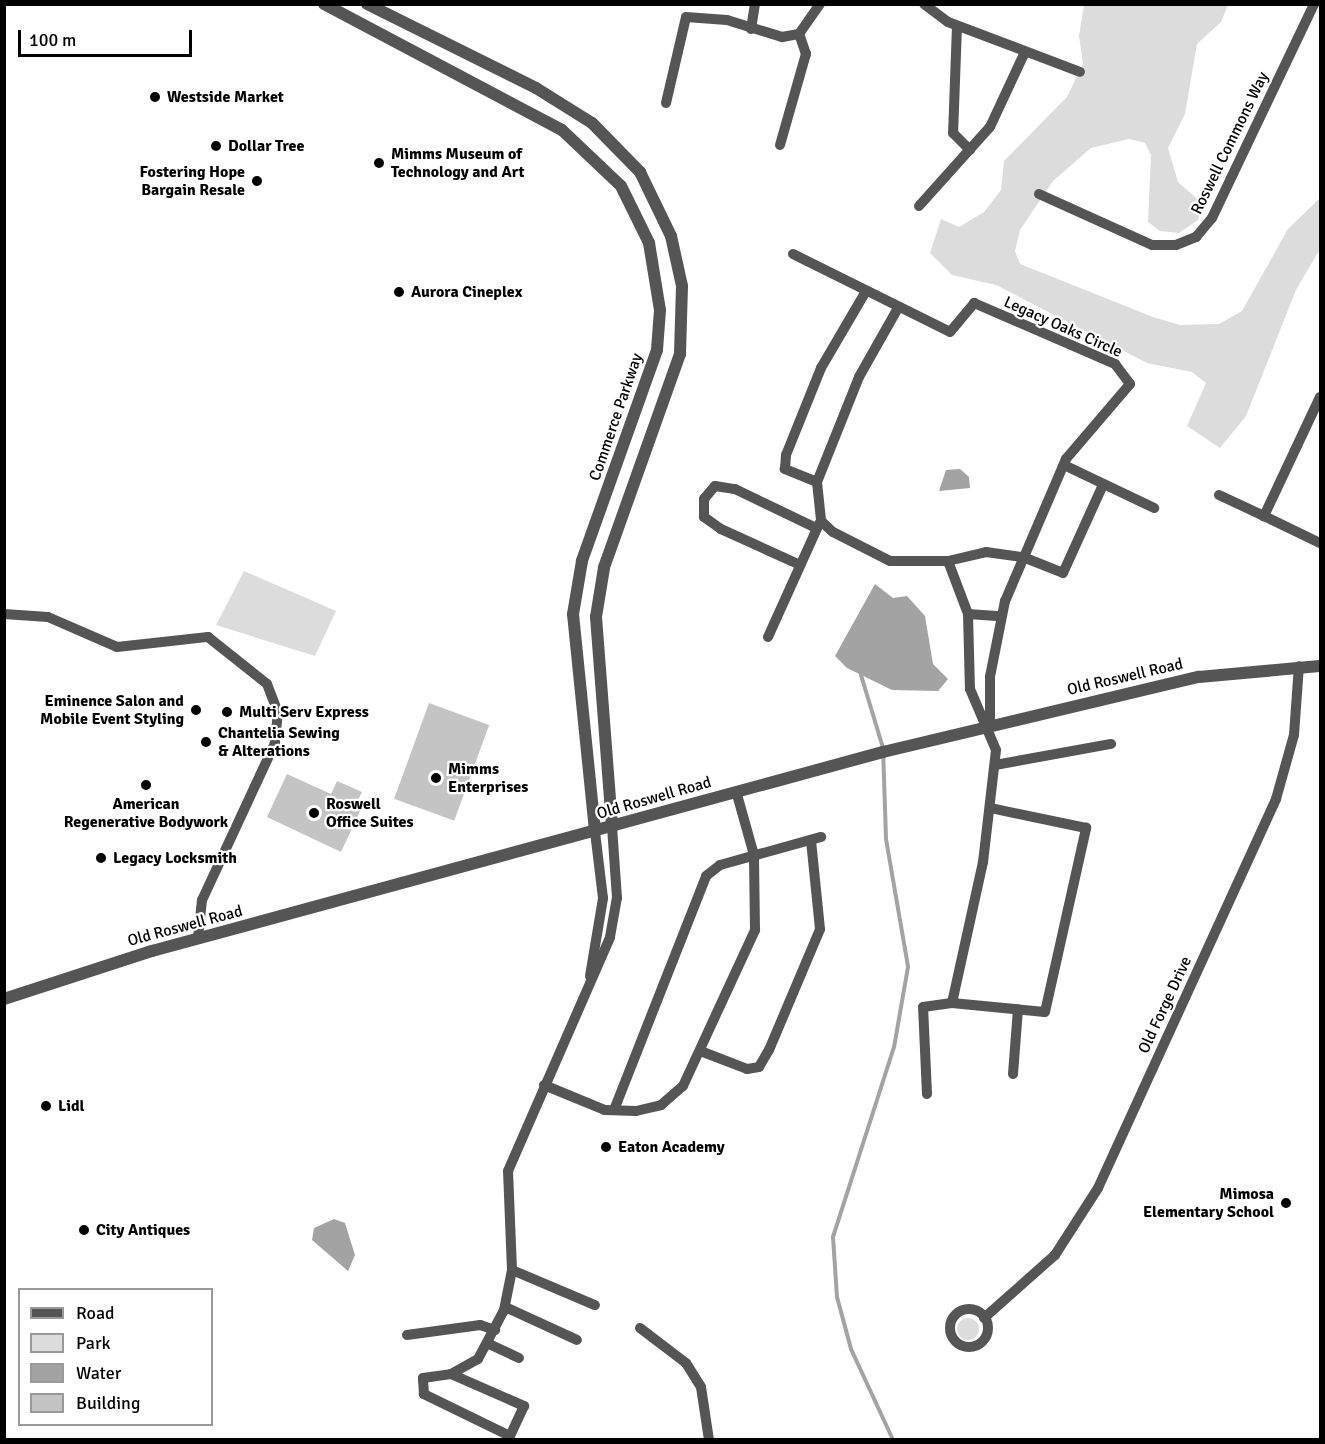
<!DOCTYPE html>
<html>
<head>
<meta charset="utf-8">
<style>
  body { margin:0 }
  #map { position:relative; width:1325px; height:1444px; overflow:hidden; background:#fff; font-family:Signika,sans-serif }
  div>[style] { position:absolute }
  .green>* { inset:0; background:#dcdcdc }
  .round { border-radius:50% }
  .water>* { inset:0; background:#a3a3a3 }
  .stream>* { height:4px; margin:-2px; padding:0 2px; transform-origin:2px; border-radius:2px; background:#a3a3a3 }
  .building>* { inset:0; background:#c4c4c4; transform-origin:0 0 }
  .minor>* { height:10px; margin:-5px; padding:0 5px; transform-origin:5px; border-radius:5px; background:#555 }
  .minor>.ring { margin:-5px; padding:0; box-sizing:content-box; background:none; border:10px solid #555; border-radius:50% }
  .tertiary>* { height:12px; margin:-6px; padding:0 6px; transform-origin:6px; border-radius:6px; background:#555 }
  .dots>* { width:16px; height:16px; translate:-50% -50%; box-sizing:border-box; border:3px solid #fff; border-radius:50% }
  span { translate:-50% -50%; white-space:nowrap; text-align:center; line-height:1.15; -webkit-text-stroke:4.5px #fff; paint-order:stroke }
  .poi-label { font-size:16px; color:#000; font-weight:700 }
  .left { translate:0 -50%; text-align:left }
  .right { translate:-100% -50%; text-align:right }
  .street-label { font-size:16px; color:#000 }
  .frame { position:absolute; inset:0; border:6px solid #000; pointer-events:none }
  .legend { position:absolute; left:18px; top:1288px; width:195px; height:138px; box-sizing:border-box; background:#fff; border:2px solid #999; margin:0; padding:8px 10px; list-style:none; font-size:18px; color:#000 }
  .legend li { display:flex; align-items:center; gap:12px; height:30px }
  .legend b { width:30px; border:2px solid #999 }
  .scale { position:absolute; left:18px; top:30px; width:174px; height:27px; box-sizing:border-box; border:3px solid #000; border-top:0; padding-left:8px; font-size:18px; line-height:21px; white-space:nowrap; color:#000; -webkit-text-stroke:4px #fff; paint-order:stroke }
</style>
</head>
<body>
<div id="map">
  <div class="green">
    <div style="clip-path:polygon(1084px 5px,1228px 5px,1221px 22px,1197px 44px,1185px 114px,1168px 148px,1178px 182px,1203px 204px,1198px 220px,1179px 233px,1160px 231px,1148px 222px,1151px 155px,1145px 143px,1129px 139px,1091px 148px,1053px 181px,1020px 230px,1015px 251px,1020px 264px,1153px 317px,1180px 325px,1219px 324px,1242px 311px,1288px 229px,1320px 198px,1320px 249px,1296px 290px,1246px 416px,1220px 448px,1187px 426px,1206px 383px,1192px 372px,1147px 363px,996px 285px,952px 275px,930px 253px,941px 219px,959px 227px,984px 212px,1001px 190px,1004px 161px,1067px 97px,1083px 64px,1079px 36px)"></div>
    <div style="clip-path:polygon(244px 571px,336px 611px,315px 656px,216px 625px)"></div>
    <div class="round" style="left:957px;top:1318px;width:22px;height:22px"></div>
  </div>
  <div class="water">
    <div style="clip-path:polygon(960px 469px,969px 477px,970px 488px,939px 491px,946px 470px)"></div>
    <div style="clip-path:polygon(875px 584px,893px 598px,907px 596px,925px 616px,933px 664px,948px 679px,938px 691px,892px 690px,847px 668px,835px 656px)"></div>
    <div style="clip-path:polygon(334px 1219px,345px 1223px,349px 1236px,355px 1255px,348px 1271px,312px 1240px,314px 1228px)"></div>
  </div>
  <div class="stream">
    <div style="left:861px;top:675px;width:76px;rotate:73.2deg"></div>
    <div style="left:883px;top:748px;width:91px;rotate:88.1deg"></div>
    <div style="left:886px;top:839px;width:130px;rotate:80.2deg"></div>
    <div style="left:908px;top:967px;width:81px;rotate:99.9deg"></div>
    <div style="left:894px;top:1047px;width:200px;rotate:107.8deg"></div>
    <div style="left:833px;top:1237px;width:60px;rotate:86.2deg"></div>
    <div style="left:837px;top:1297px;width:54px;rotate:74.9deg"></div>
    <div style="left:851px;top:1349px;width:100px;rotate:65.2deg"></div>
  </div>
  <div class="building">
    <div style="left:429px;top:703px;width:64px;height:102px;rotate:20deg"></div>
    <div style="clip-path:polygon(287px 774px,331px 794px,337px 781px,362px 792px,355px 806px,361px 809px,341px 852px,267px 817px)"></div>
  </div>
  <div class="minor">
    <div style="left:924px;top:4px;width:30px;rotate:37deg"></div>
    <div style="left:948px;top:22px;width:141px;rotate:20.7deg"></div>
    <div style="left:957px;top:26px;width:107px;rotate:92.1deg"></div>
    <div style="left:953px;top:133px;width:24px;rotate:45deg"></div>
    <div style="left:751px;top:29px;width:25px;rotate:-81deg"></div>
    <div style="left:666px;top:103px;width:88px;rotate:-76.9deg"></div>
    <div style="left:686px;top:17px;width:41px;rotate:4.2deg"></div>
    <div style="left:727px;top:20px;width:58px;rotate:17.2deg"></div>
    <div style="left:782px;top:37px;width:17px;rotate:-10deg"></div>
    <div style="left:799px;top:34px;width:37px;rotate:-55deg"></div>
    <div style="left:780px;top:145px;width:95px;rotate:-74.1deg"></div>
    <div style="left:806px;top:54px;width:21px;rotate:-109deg"></div>
    <div style="left:1039px;top:194px;width:124px;rotate:24.3deg"></div>
    <div style="left:1152px;top:245px;width:24px"></div>
    <div style="left:1176px;top:245px;width:22px;rotate:-22deg"></div>
    <div style="left:1196px;top:237px;width:25px;rotate:-50deg"></div>
    <div style="left:1212px;top:218px;width:237px;rotate:-64.5deg"></div>
    <div style="left:919px;top:206px;width:106px;rotate:-48.1deg"></div>
    <div style="left:990px;top:127px;width:81px;rotate:-65deg"></div>
    <div style="left:793px;top:254px;width:175px;rotate:26.4deg"></div>
    <div style="left:950px;top:332px;width:38px;rotate:-50deg"></div>
    <div style="left:974px;top:303px;width:154px;rotate:23.4deg"></div>
    <div style="left:1115px;top:364px;width:25px;rotate:53deg"></div>
    <div style="left:1130px;top:384px;width:99px;rotate:130.5deg"></div>
    <div style="left:1066px;top:459px;width:155px;rotate:113.2deg"></div>
    <div style="left:1005px;top:601px;width:77px;rotate:101.2deg"></div>
    <div style="left:990px;top:677px;width:49px;rotate:90deg"></div>
    <div style="left:898px;top:308px;width:79px;rotate:119.5deg"></div>
    <div style="left:859px;top:377px;width:113px;rotate:111.8deg"></div>
    <div style="left:817px;top:482px;width:39px;rotate:84deg"></div>
    <div style="left:821px;top:521px;width:16px;rotate:43deg"></div>
    <div style="left:833px;top:532px;width:64px;rotate:27deg"></div>
    <div style="left:890px;top:561px;width:58px"></div>
    <div style="left:948px;top:561px;width:39px;rotate:-13deg"></div>
    <div style="left:986px;top:552px;width:37px;rotate:8deg"></div>
    <div style="left:1023px;top:557px;width:43px;rotate:21.8deg"></div>
    <div style="left:1063px;top:573px;width:97px;rotate:-65.6deg"></div>
    <div style="left:1320px;top:397px;width:132px;rotate:115.2deg"></div>
    <div style="left:1264px;top:516px;width:62px;rotate:25.7deg"></div>
    <div style="left:1064px;top:465px;width:100px;rotate:25.5deg"></div>
    <div style="left:817px;top:482px;width:35px;rotate:-158deg"></div>
    <div style="left:785px;top:469px;width:14px;rotate:-86deg"></div>
    <div style="left:786px;top:455px;width:94px;rotate:-68.1deg"></div>
    <div style="left:821px;top:368px;width:89px;rotate:-59.7deg"></div>
    <div style="left:1219px;top:495px;width:50px;rotate:25deg"></div>
    <div style="left:948px;top:561px;width:57px;rotate:69.3deg"></div>
    <div style="left:968px;top:614px;width:75px;rotate:88.5deg"></div>
    <div style="left:970px;top:689px;width:66px;rotate:66.9deg"></div>
    <div style="left:996px;top:750px;width:113px;rotate:96.6deg"></div>
    <div style="left:983px;top:862px;width:144px;rotate:102.4deg"></div>
    <div style="left:798px;top:564px;width:85px;rotate:-155.6deg"></div>
    <div style="left:721px;top:529px;width:21px;rotate:-145deg"></div>
    <div style="left:704px;top:517px;width:18px;rotate:-90deg"></div>
    <div style="left:704px;top:499px;width:17px;rotate:-50deg"></div>
    <div style="left:715px;top:486px;width:20px;rotate:9deg"></div>
    <div style="left:735px;top:489px;width:90px;rotate:25.7deg"></div>
    <div style="left:4px;top:614px;width:44px;rotate:3.9deg"></div>
    <div style="left:48px;top:617px;width:75px;rotate:23.5deg"></div>
    <div style="left:117px;top:647px;width:92px;rotate:-6.3deg"></div>
    <div style="left:208px;top:637px;width:75px;rotate:38.5deg"></div>
    <div style="left:267px;top:684px;width:30px;rotate:69deg"></div>
    <div style="left:278px;top:712px;width:31px;rotate:96deg"></div>
    <div style="left:275px;top:743px;width:173px;rotate:114.9deg"></div>
    <div style="left:202px;top:900px;width:39px;rotate:96deg"></div>
    <div style="left:968px;top:614px;width:32px;rotate:4deg"></div>
    <div style="left:768px;top:637px;width:124px;rotate:-65.7deg"></div>
    <div style="left:995px;top:765px;width:118px;rotate:-10.3deg"></div>
    <div style="left:590px;top:976px;width:79px;rotate:-80.5deg"></div>
    <div style="left:603px;top:898px;width:66px;rotate:-96.9deg"></div>
    <div style="left:703px;top:1052px;width:47px;rotate:21.1deg"></div>
    <div style="left:747px;top:1069px;width:12px;rotate:-9deg"></div>
    <div style="left:759px;top:1067px;width:20px;rotate:-60deg"></div>
    <div style="left:769px;top:1050px;width:131px;rotate:-67.1deg"></div>
    <div style="left:820px;top:929px;width:89px;rotate:-95.8deg"></div>
    <div style="left:1013px;top:1074px;width:65px;rotate:-85.6deg"></div>
    <div style="left:544px;top:1085px;width:66px;rotate:22.3deg"></div>
    <div style="left:605px;top:1110px;width:31px;rotate:2deg"></div>
    <div style="left:636px;top:1111px;width:26px;rotate:-13deg"></div>
    <div style="left:661px;top:1105px;width:29px;rotate:-41deg"></div>
    <div style="left:683px;top:1086px;width:172px;rotate:-65.2deg"></div>
    <div style="left:755px;top:930px;width:75px;rotate:-90.8deg"></div>
    <div style="left:754px;top:855px;width:66px;rotate:-105.7deg"></div>
    <div style="left:927px;top:1094px;width:87px;rotate:-92.6deg"></div>
    <div style="left:923px;top:1007px;width:29px;rotate:-8deg"></div>
    <div style="left:952px;top:1003px;width:93px;rotate:5.5deg"></div>
    <div style="left:1045px;top:1012px;width:189px;rotate:-77.4deg"></div>
    <div style="left:1086px;top:828px;width:98px;rotate:-168.2deg"></div>
    <div style="left:614px;top:1110px;width:251px;rotate:-68.5deg"></div>
    <div style="left:706px;top:876px;width:18px;rotate:-38deg"></div>
    <div style="left:720px;top:865px;width:105px;rotate:-15.5deg"></div>
    <div style="left:512px;top:1270px;width:90px;rotate:22.9deg"></div>
    <div style="left:505px;top:1307px;width:79px;rotate:24.6deg"></div>
    <div class="ring" style="left:950px;top:1309px;width:28px;height:28px"></div>
    <div style="left:984px;top:1318px;width:95px;rotate:-41.6deg"></div>
    <div style="left:1055px;top:1255px;width:80px;rotate:-57.3deg"></div>
    <div style="left:1098px;top:1188px;width:428px;rotate:-65.4deg"></div>
    <div style="left:1276px;top:799px;width:66px;rotate:-74.3deg"></div>
    <div style="left:1294px;top:735px;width:69px;rotate:-85.9deg"></div>
    <div style="left:640px;top:1328px;width:58px;rotate:37.3deg"></div>
    <div style="left:686px;top:1363px;width:28px;rotate:58deg"></div>
    <div style="left:701px;top:1387px;width:54px;rotate:81.4deg"></div>
    <div style="left:407px;top:1335px;width:74px;rotate:-7.8deg"></div>
    <div style="left:480px;top:1325px;width:16px;rotate:18deg"></div>
    <div style="left:489px;top:1344px;width:33px;rotate:25deg"></div>
    <div style="left:451px;top:1374px;width:80px;rotate:23.7deg"></div>
    <div style="left:524px;top:1406px;width:33px;rotate:115deg"></div>
    <div style="left:510px;top:1436px;width:96px;rotate:-154deg"></div>
    <div style="left:424px;top:1394px;width:16px;rotate:-94deg"></div>
    <div style="left:423px;top:1378px;width:28px;rotate:-8deg"></div>
    <div style="left:451px;top:1374px;width:31px;rotate:-29deg"></div>
    <div style="left:478px;top:1359px;width:55px;rotate:-62deg"></div>
    <div style="left:504px;top:1310px;width:41px;rotate:-78.7deg"></div>
    <div style="left:512px;top:1270px;width:99px;rotate:-92.3deg"></div>
    <div style="left:508px;top:1171px;width:255px;rotate:-66.4deg"></div>
    <div style="left:610px;top:937px;width:40px;rotate:-80deg"></div>
    <div style="left:617px;top:898px;width:71px;rotate:-94deg"></div>
  </div>
  <div class="tertiary">
    <div style="left:324px;top:4px;width:269px;rotate:27.9deg"></div>
    <div style="left:562px;top:130px;width:81px;rotate:43.5deg"></div>
    <div style="left:621px;top:186px;width:64px;rotate:63.8deg"></div>
    <div style="left:649px;top:243px;width:68px;rotate:80.7deg"></div>
    <div style="left:660px;top:310px;width:40px;rotate:94.3deg"></div>
    <div style="left:657px;top:350px;width:224px;rotate:109.6deg"></div>
    <div style="left:582px;top:561px;width:54px;rotate:99.6deg"></div>
    <div style="left:573px;top:614px;width:219px;rotate:84.2deg"></div>
    <div style="left:367px;top:4px;width:189px;rotate:26.4deg"></div>
    <div style="left:536px;top:88px;width:66px;rotate:32deg"></div>
    <div style="left:592px;top:123px;width:69px;rotate:45.6deg"></div>
    <div style="left:640px;top:172px;width:71px;rotate:64.2deg"></div>
    <div style="left:671px;top:236px;width:51px;rotate:77.6deg"></div>
    <div style="left:682px;top:286px;width:68px;rotate:91.7deg"></div>
    <div style="left:680px;top:354px;width:227px;rotate:109.6deg"></div>
    <div style="left:604px;top:568px;width:50px;rotate:99.3deg"></div>
    <div style="left:596px;top:617px;width:211px;rotate:85.6deg"></div>
    <div style="left:4px;top:999px;width:156px;rotate:-18deg"></div>
    <div style="left:152px;top:951px;width:758px;rotate:-15.23deg"></div>
    <div style="left:883px;top:752px;width:325px;rotate:-13.4deg"></div>
    <div style="left:1199px;top:677px;width:121px;rotate:-5.2deg"></div>
  </div>
  <div class="dots">
    <div style="left:155px;top:97px;background:#000"></div>
    <div style="left:216px;top:146px;background:#000"></div>
    <div style="left:379px;top:163px;background:#000"></div>
    <div style="left:257px;top:181px;background:#000"></div>
    <div style="left:399px;top:292px;background:#000"></div>
    <div style="left:196px;top:710px;background:#000"></div>
    <div style="left:227px;top:712px;background:#000"></div>
    <div style="left:206px;top:742px;background:#000"></div>
    <div style="left:436px;top:778px;background:#000"></div>
    <div style="left:146px;top:785px;background:#000"></div>
    <div style="left:314px;top:813px;background:#000"></div>
    <div style="left:101px;top:858px;background:#000"></div>
    <div style="left:46px;top:1106px;background:#000"></div>
    <div style="left:606px;top:1147px;background:#000"></div>
    <div style="left:1286px;top:1203px;background:#000"></div>
    <div style="left:84px;top:1230px;background:#000"></div>
  </div>
  <div class="poi-label">
    <span class="left" style="left:167px;top:97px">Westside Market</span>
    <span class="left" style="left:228px;top:146px">Dollar Tree</span>
    <span class="left" style="left:391px;top:163px">Mimms Museum of<br>Technology and Art</span>
    <span class="right" style="left:245px;top:181px">Fostering Hope<br>Bargain Resale</span>
    <span class="left" style="left:411px;top:292px">Aurora Cineplex</span>
    <span class="right" style="left:184px;top:710px">Eminence Salon and<br>Mobile Event Styling</span>
    <span class="left" style="left:239px;top:712px">Multi Serv Express</span>
    <span class="left" style="left:218px;top:742px">Chantelia Sewing<br>&amp; Alterations</span>
    <span class="left" style="left:448px;top:778px">Mimms<br>Enterprises</span>
    <span style="left:146px;top:813px">American<br>Regenerative Bodywork</span>
    <span class="left" style="left:326px;top:813px">Roswell<br>Office Suites</span>
    <span class="left" style="left:113px;top:858px">Legacy Locksmith</span>
    <span class="left" style="left:58px;top:1106px">Lidl</span>
    <span class="left" style="left:618px;top:1147px">Eaton Academy</span>
    <span class="right" style="left:1274px;top:1203px">Mimosa<br>Elementary School</span>
    <span class="left" style="left:96px;top:1230px">City Antiques</span>
  </div>
  <div class="street-label">
    <span style="left:1230px;top:143px;rotate:-64deg">Roswell Commons Way</span>
    <span style="left:1063px;top:327px;rotate:24deg">Legacy Oaks Circle</span>
    <span style="left:616px;top:417px;rotate:-71deg">Commerce Parkway</span>
    <span style="left:1125px;top:677px;rotate:-13deg">Old Roswell Road</span>
    <span style="left:654px;top:798px;rotate:-16deg">Old Roswell Road</span>
    <span style="left:185px;top:926px;rotate:-15deg">Old Roswell Road</span>
    <span style="left:1165px;top:1005px;rotate:-65deg">Old Forge Drive</span>
  </div>
  <div class="frame"></div>
  <ul class="legend">
  <li><b style="height:8px;background:#555"></b>Road</li>
  <li><b style="height:16px;background:#dcdcdc"></b>Park</li>
  <li><b style="height:16px;background:#a3a3a3"></b>Water</li>
  <li><b style="height:16px;background:#c4c4c4"></b>Building</li>
  </ul>
  <div class="scale">100 m</div>
</div>
</body>
</html>
